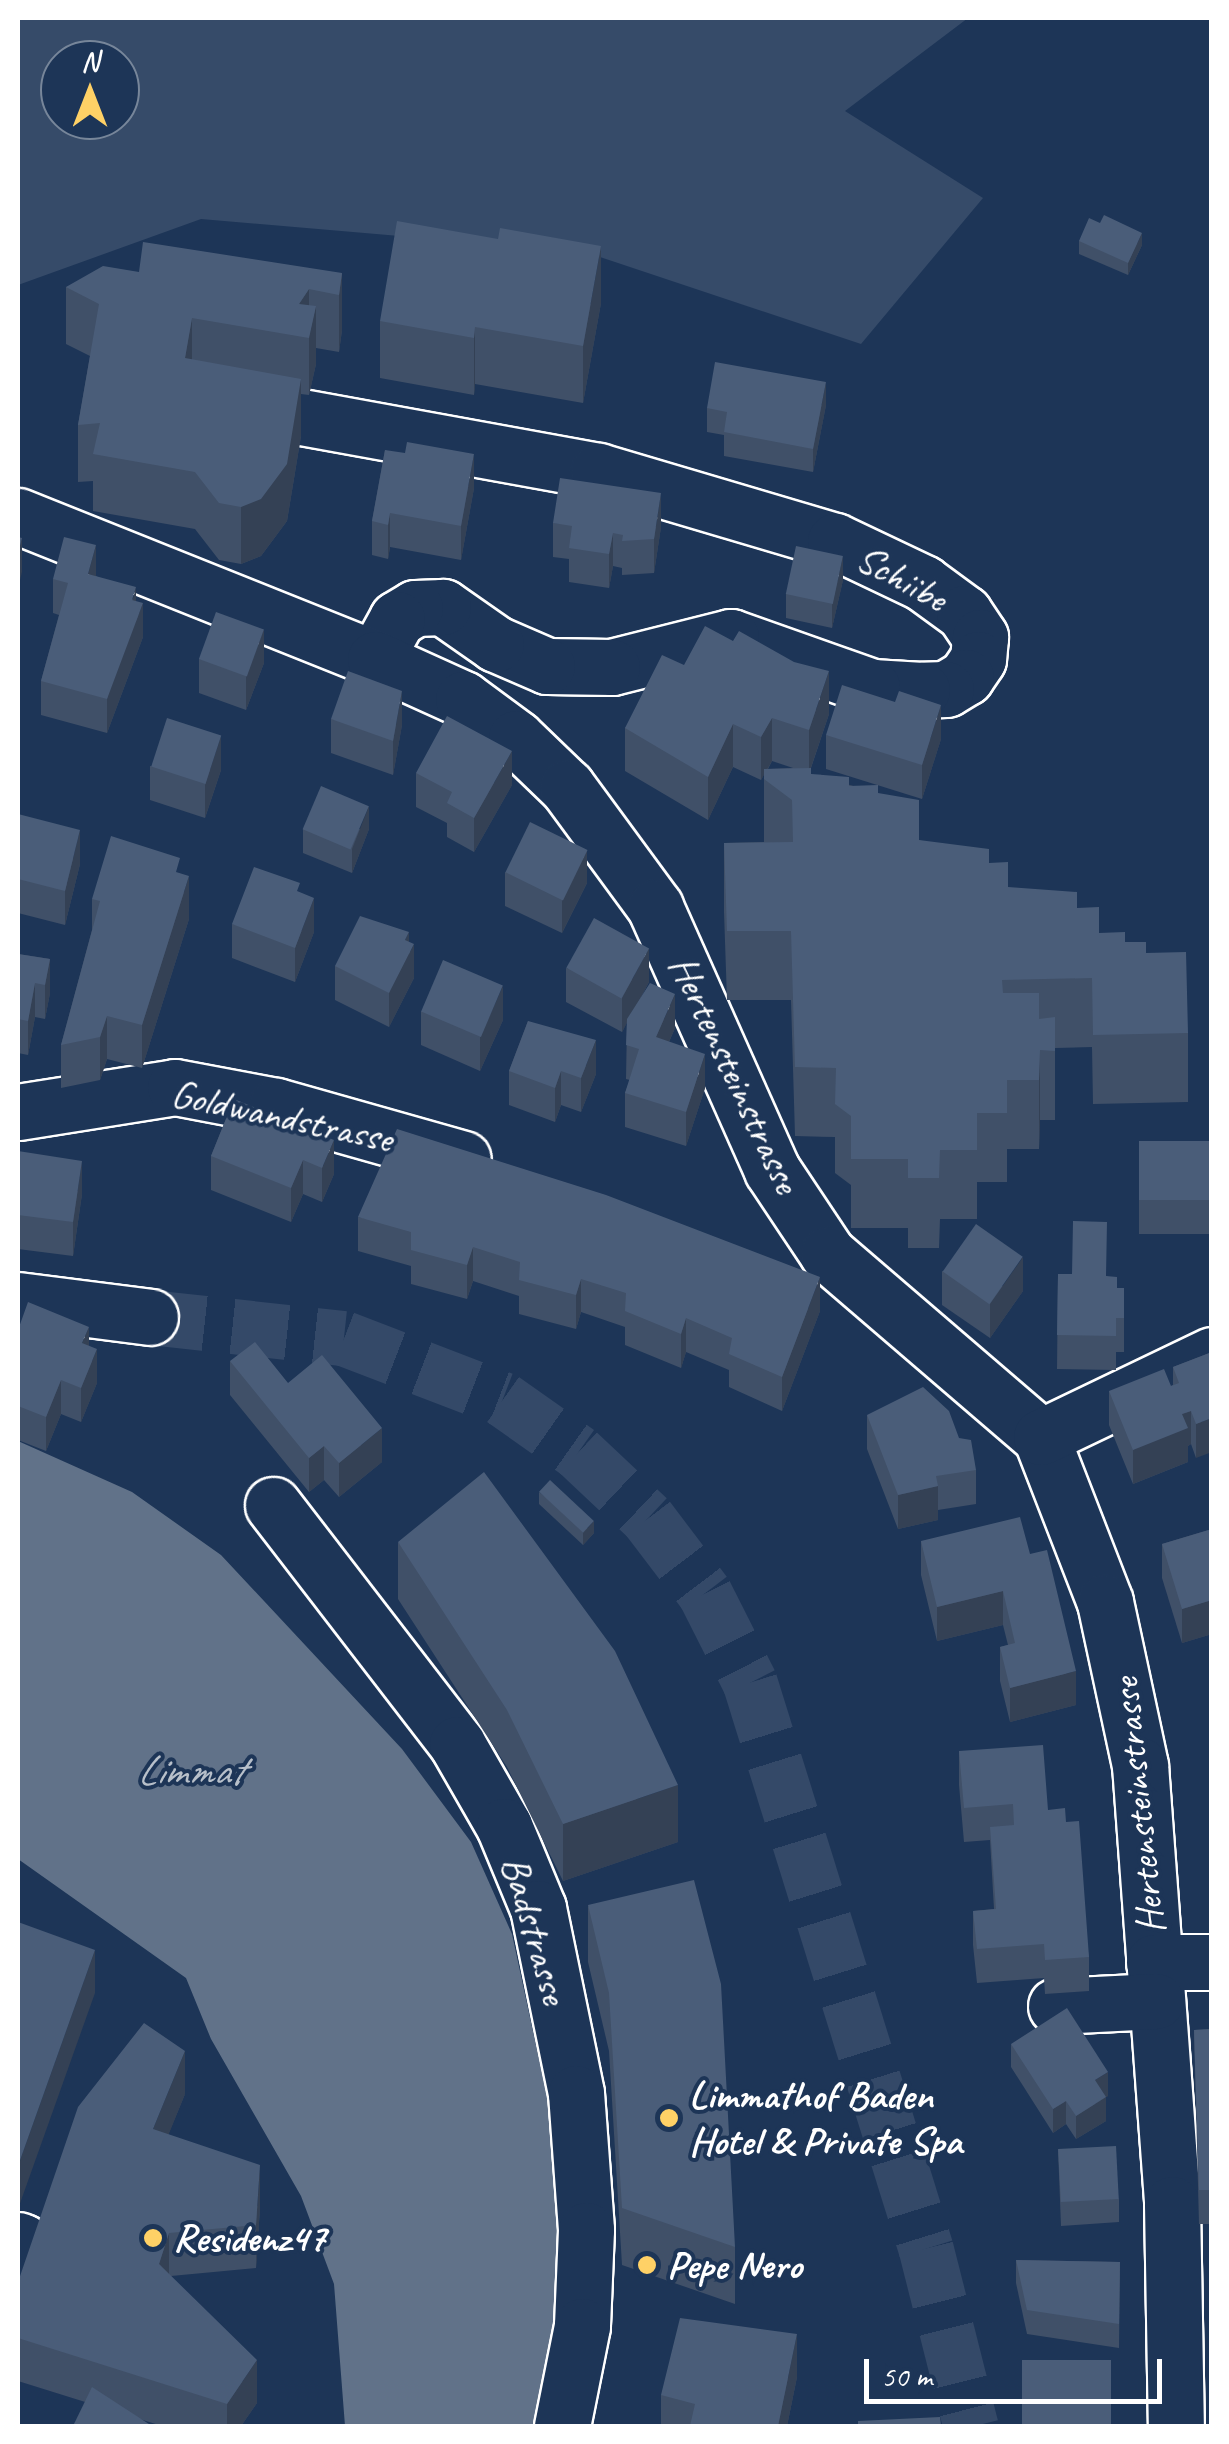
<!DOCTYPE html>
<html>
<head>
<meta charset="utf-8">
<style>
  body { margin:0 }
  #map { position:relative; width:1229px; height:2444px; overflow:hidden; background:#1d3557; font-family:Caveat,sans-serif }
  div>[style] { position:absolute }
  .green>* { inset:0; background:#364b69 }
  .water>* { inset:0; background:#617289 }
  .major-tunnel>* { height:55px; margin-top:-27.5px; transform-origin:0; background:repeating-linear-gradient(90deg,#344968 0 55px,transparent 0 83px) }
  .roads { filter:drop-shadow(2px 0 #fff) drop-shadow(-2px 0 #fff) drop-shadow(0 2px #fff) drop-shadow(0 -2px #fff) }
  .minor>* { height:55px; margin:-27.5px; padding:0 27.5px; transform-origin:27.5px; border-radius:27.5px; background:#1d3557 }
  .major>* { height:55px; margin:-27.5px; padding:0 27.5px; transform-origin:27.5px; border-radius:27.5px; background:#1d3557 }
  .wall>* { inset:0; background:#405068; transform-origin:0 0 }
  .shaded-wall>* { inset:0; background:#344155 }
  .building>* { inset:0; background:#4a5d79; transform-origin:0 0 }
  .dots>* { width:28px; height:28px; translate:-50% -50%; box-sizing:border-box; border:5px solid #1d3557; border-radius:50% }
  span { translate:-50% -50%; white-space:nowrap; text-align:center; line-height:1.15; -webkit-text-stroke:8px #1d3557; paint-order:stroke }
  .street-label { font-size:40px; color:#fff }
  .poi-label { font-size:40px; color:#fff; font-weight:700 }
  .left { translate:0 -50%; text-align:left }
  .water-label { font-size:42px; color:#b8c0ca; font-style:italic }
  .frame { position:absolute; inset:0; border:20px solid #fff; pointer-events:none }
  .north { position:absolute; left:40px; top:40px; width:100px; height:100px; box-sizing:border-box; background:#1d3557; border:2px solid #77869a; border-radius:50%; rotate:0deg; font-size:28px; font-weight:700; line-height:40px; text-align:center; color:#fff }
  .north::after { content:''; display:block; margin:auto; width:35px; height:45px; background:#ffd166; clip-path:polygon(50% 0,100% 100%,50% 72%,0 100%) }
  .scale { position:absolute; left:864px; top:2359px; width:298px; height:45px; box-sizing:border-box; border:5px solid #fff; border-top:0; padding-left:12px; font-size:30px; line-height:35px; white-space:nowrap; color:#fff; -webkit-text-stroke:8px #1d3557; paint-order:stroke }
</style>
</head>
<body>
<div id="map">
  <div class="green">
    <div style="clip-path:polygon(evenodd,18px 18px,968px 18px,845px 111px,983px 198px,861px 344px,585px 252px,201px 219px,18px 285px,18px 18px,60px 60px,120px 60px,120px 120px,60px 120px,60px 60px)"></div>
  </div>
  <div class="water">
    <div style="clip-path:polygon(18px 1441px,132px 1492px,221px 1555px,402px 1749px,471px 1842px,512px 1934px,554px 2129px,560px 2200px,555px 2324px,539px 2426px,345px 2426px,334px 2284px,301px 2196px,211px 2039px,186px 1978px,18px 1859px)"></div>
  </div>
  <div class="major-tunnel">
    <div style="left:150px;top:1317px;width:195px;rotate:6.2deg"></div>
    <div style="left:344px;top:1338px;width:170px;rotate:21deg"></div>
    <div style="left:503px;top:1399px;width:92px;rotate:35.2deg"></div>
    <div style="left:578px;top:1452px;width:96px;rotate:43.3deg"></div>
    <div style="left:648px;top:1518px;width:94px;rotate:52.8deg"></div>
    <div style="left:705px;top:1593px;width:100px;rotate:63.2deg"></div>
    <div style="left:750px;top:1682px;width:593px;rotate:72.73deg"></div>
    <div style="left:926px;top:2248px;width:184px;rotate:75.8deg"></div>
  </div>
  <div class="roads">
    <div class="minor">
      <div style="left:230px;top:404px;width:374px;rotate:10.3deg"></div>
      <div style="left:598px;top:471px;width:247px;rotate:16.5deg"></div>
      <div style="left:835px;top:541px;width:98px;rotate:25.5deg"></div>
      <div style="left:923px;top:583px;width:51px;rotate:36.2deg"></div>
      <div style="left:964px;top:613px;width:29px;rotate:56deg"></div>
      <div style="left:980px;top:637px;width:22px;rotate:95deg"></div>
      <div style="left:978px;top:659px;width:22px;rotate:124deg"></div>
      <div style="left:966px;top:677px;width:23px;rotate:149deg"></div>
      <div style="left:946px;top:689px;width:24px;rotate:178deg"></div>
      <div style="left:922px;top:690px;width:50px;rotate:-176.6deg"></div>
      <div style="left:872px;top:687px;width:150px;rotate:-160.5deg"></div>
      <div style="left:731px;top:637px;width:123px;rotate:165.9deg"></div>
      <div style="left:612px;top:667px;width:65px;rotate:-179.1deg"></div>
      <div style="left:547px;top:666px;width:56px;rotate:-156.7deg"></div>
      <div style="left:496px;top:644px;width:65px;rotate:-145.1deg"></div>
      <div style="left:443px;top:607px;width:28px;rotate:178deg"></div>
      <div style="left:415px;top:608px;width:21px;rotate:149deg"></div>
      <div style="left:397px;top:619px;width:46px;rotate:118.8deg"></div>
      <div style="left:18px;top:516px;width:385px;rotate:21.8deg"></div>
      <div style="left:375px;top:659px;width:97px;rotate:24.4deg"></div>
      <div style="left:463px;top:699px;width:66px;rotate:36.3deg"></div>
      <div style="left:516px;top:738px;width:71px;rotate:43.9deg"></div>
      <div style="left:567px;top:787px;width:149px;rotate:53.7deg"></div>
      <div style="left:655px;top:907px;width:288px;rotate:66deg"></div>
      <div style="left:772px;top:1170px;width:101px;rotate:56.3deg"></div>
      <div style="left:828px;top:1254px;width:281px;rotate:40.7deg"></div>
      <div style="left:1041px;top:1437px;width:177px;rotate:68.8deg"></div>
      <div style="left:1105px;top:1602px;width:167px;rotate:77.9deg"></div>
      <div style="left:1140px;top:1765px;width:440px;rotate:85.8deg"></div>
      <div style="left:1172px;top:2204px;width:222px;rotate:89deg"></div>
      <div style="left:18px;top:1112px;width:159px;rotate:-9deg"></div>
      <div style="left:175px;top:1087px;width:103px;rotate:10.7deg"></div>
      <div style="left:276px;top:1106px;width:194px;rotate:15.8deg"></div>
      <div style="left:1041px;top:1437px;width:190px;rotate:-25.6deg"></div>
      <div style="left:273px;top:1505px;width:302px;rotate:52.4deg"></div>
      <div style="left:457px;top:1744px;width:95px;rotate:60.2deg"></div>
      <div style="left:504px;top:1826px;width:89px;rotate:67.5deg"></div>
      <div style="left:538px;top:1908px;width:189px;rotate:78.4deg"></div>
      <div style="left:576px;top:2093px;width:137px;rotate:85.8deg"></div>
      <div style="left:586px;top:2230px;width:96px;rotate:92.4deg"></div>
      <div style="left:582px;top:2326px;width:102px;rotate:101.3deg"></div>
      <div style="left:1154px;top:1962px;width:58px"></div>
      <div style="left:1056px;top:2006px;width:100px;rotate:-2.9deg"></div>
      <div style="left:18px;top:2240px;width:5px;rotate:22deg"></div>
      <div style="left:23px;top:2242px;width:15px;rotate:110deg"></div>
    </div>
    <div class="major">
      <div style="left:18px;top:1300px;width:133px;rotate:7.3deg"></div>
    </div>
  </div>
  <div class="wall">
    <div style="clip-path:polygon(1100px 223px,1142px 245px,1128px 275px,1079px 254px,1079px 241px)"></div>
    <div style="clip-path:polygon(139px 272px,342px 273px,342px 330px,339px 352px,316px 348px,316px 364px,309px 395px,301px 394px,301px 436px,287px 521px,261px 556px,241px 564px,219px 560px,195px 529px,93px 511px,93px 481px,78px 482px,78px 425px,90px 356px,66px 344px,66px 287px)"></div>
    <div style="clip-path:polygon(601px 303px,583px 403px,475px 384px,474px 395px,380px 378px,380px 321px)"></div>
    <div style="clip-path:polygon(826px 405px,813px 472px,724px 456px,724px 435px,707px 432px,707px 408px)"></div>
    <div style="clip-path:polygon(385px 450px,474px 488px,461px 560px,390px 547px,388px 559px,372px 555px,372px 521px)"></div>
    <div style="clip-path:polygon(553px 523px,661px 527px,654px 573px,622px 575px,622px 568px,613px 566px,609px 588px,569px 582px,569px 559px,553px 557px)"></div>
    <div style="clip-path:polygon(96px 576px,136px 601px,143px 637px,107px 733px,41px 715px,41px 681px,59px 615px,53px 613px,53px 579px)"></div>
    <div style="clip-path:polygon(843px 580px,832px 628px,786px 618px,786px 594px)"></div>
    <div style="clip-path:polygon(199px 659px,264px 663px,246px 710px,199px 693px)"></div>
    <div style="clip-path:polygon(evenodd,684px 665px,829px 714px,811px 768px,811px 774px,878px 793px,919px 840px,989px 863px,1008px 887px,1077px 908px,1099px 933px,1125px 942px,1146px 953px,1188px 1033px,1188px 1102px,1093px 1104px,1092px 1047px,1055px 1048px,1055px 1120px,1040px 1120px,1039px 1149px,1007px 1149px,1007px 1182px,977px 1182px,977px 1219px,940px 1219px,939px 1248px,908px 1248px,908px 1228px,851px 1228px,851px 1185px,835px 1173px,835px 1137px,795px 1136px,791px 1000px,727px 1000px,724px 912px,724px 843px,764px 842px,764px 774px,761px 780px,733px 767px,708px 820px,625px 771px,625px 728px,684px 665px,772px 761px,793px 768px,768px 769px,772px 761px)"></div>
    <div style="clip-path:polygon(331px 719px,402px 725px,393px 775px,331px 753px)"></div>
    <div style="clip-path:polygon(826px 735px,941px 739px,922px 799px,826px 769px)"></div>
    <div style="clip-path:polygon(150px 766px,221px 770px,205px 818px,150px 800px)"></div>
    <div style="clip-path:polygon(416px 773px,512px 785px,474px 852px,447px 837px,447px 823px,416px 807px)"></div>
    <div style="clip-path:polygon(18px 814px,80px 864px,65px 925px,18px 913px)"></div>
    <div style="clip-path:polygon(303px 829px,369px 829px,352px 873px,303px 853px)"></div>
    <div style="clip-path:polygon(505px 872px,587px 883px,562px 933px,505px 906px)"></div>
    <div style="clip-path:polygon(180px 873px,189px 919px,142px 1068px,107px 1059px,100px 1080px,61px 1088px,61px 1045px,92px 930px,92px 899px)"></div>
    <div style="clip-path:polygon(232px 924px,314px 932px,295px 982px,232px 958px)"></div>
    <div style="clip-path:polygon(409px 942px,414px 978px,389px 1027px,335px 1000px,335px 966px)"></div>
    <div style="clip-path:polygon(18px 954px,50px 959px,50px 993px,45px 1019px,35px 1017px,28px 1055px,18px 1053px)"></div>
    <div style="clip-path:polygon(566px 968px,649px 982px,639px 1001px,675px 1028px,669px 1042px,705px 1088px,686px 1146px,625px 1127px,625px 1093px,630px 1080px,626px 1079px,627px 1022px,622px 1032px,566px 1002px)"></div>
    <div style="clip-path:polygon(421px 1011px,503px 1020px,480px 1071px,421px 1045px)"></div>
    <div style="clip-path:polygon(528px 1021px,596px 1074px,581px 1112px,561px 1105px,555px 1122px,509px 1105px,509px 1071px)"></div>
    <div style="clip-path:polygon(234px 1099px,334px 1174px,322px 1202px,303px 1194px,291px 1222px,211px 1190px,211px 1156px)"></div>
    <div style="left:1212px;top:1141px;width:93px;height:73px;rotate:90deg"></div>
    <div style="clip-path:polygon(18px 1151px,82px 1194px,73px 1256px,18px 1249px)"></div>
    <div style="clip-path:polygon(358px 1217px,820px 1311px,782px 1411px,729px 1387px,729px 1370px,686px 1352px,681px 1368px,625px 1345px,625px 1327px,581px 1312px,576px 1329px,519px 1314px,519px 1296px,473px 1281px,467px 1299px,411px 1284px,411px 1266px,358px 1251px)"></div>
    <div style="clip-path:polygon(942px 1271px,1023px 1291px,990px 1338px,942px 1305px)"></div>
    <div style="clip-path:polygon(1058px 1274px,1107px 1276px,1117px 1288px,1124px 1288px,1124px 1352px,1116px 1352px,1116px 1370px,1057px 1369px)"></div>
    <div style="clip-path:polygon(18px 1330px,89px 1345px,97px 1383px,81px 1422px,61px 1414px,46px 1451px,18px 1440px)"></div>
    <div style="clip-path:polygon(1212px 1352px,1196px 1458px,1191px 1444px,1188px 1446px,1188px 1462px,1133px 1484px,1109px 1425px,1109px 1391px,1171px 1386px,1173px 1385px,1173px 1367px)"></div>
    <div style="clip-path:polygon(230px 1361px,288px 1383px,382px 1462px,339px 1497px,324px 1480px,309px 1492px,230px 1395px)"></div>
    <div style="clip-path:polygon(867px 1415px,976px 1470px,976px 1504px,938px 1510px,938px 1520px,898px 1529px,867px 1449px)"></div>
    <div style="clip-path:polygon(539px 1492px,594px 1533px,583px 1545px,539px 1504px)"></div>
    <div style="clip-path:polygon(1212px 1529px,1212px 1634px,1182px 1643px,1162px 1578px,1162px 1544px)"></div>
    <div style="clip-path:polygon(921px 1541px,1030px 1554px,1076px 1705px,1010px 1722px,1000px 1681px,1000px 1647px,1008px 1645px,1003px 1625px,937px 1641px,921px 1575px)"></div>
    <div style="clip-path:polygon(398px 1542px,678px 1842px,563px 1881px,507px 1767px,398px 1599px)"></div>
    <div style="clip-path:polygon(959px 1751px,1066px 1822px,1089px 1957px,1089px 1991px,1045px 1994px,1044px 1978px,977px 1983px,973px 1945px,973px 1911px,994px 1909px,990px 1840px,964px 1842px,959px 1785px)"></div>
    <div style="clip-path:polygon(588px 1905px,735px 2247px,735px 2304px,622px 2265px,609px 2051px,588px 1962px)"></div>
    <div style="clip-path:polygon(1212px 2029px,1212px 2224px,1199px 2224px,1194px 2030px)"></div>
    <div style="clip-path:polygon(1011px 2044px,1108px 2096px,1105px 2097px,1106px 2121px,1076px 2139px,1066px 2124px,1053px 2133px,1011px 2067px)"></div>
    <div style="clip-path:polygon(185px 2094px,168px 2135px,260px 2208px,256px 2268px,171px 2276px,257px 2403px,241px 2426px,162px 2426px,18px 2381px,18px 2282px)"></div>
    <div style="clip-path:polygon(1058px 2149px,1119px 2199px,1119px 2222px,1061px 2226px)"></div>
    <div style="clip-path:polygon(1016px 2260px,1120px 2262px,1119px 2348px,1027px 2334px,1016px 2283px)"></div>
    <div style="clip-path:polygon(797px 2377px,787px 2426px,661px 2426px,661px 2395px)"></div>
  </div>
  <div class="shaded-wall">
    <div style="clip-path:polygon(1142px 233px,1142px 245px,1128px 275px,1128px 263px)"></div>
    <div style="clip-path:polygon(601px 246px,601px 303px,583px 403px,583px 346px)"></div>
    <div style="clip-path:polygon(342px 273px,342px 330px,339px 352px,339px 295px)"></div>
    <div style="clip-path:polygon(309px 289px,309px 336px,316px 306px,316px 364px,309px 395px,309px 338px,299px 304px)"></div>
    <div style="clip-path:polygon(192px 318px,192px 375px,185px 358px)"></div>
    <div style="clip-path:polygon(475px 327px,475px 384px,474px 395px,474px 338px)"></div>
    <div style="clip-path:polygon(301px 379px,301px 436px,287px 521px,261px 556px,241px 564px,241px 507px)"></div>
    <div style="clip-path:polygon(826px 382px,826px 405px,813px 472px,813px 449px)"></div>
    <div style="clip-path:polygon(474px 454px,474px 488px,461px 560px,461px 526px)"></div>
    <div style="clip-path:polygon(661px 493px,661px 527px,654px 573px,654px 539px)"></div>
    <div style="clip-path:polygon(390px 513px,390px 547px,388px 559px,388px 525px)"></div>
    <div style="clip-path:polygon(613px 533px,613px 566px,609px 588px,609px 554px)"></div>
    <div style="clip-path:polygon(22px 538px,22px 572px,18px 588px,18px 554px)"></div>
    <div style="clip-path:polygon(96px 545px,96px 579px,88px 574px)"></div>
    <div style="clip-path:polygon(843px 556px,843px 580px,832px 628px,832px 605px)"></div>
    <div style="clip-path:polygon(136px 587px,136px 621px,143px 603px,143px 637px,107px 733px,107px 699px)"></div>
    <div style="clip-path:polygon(264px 629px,264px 663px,246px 710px,246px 676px)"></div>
    <div style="clip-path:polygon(829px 671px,829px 714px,809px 773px,809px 730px)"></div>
    <div style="clip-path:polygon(402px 691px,402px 725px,393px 775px,393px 741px)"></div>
    <div style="clip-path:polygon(941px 705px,941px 739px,922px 799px,922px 765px)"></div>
    <div style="clip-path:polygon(772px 718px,772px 761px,761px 780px,761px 737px)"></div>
    <div style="clip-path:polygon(733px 724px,733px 767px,708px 820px,708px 777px)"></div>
    <div style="clip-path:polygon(221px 736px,221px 770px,205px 818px,205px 785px)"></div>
    <div style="clip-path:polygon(512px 751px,512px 785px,474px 852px,474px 818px)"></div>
    <div style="clip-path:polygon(369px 806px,369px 829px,352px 873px,352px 849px)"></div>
    <div style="clip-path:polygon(80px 830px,80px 864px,65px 925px,65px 891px)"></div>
    <div style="clip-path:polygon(587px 850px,587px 883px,562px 933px,562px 899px)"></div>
    <div style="clip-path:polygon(189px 876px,189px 919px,142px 1068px,142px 1025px)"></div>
    <div style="clip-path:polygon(314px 898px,314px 932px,295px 982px,295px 948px)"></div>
    <div style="clip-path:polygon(409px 932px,409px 954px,414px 944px,414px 978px,389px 1027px,389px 993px,405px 940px)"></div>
    <div style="clip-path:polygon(649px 948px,649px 982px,622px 1032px,622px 998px)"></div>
    <div style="clip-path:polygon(50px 959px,50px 993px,45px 1019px,45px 985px)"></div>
    <div style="clip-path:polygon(35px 983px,35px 1017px,28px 1055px,28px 1021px)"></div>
    <div style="clip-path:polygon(503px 986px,503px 1020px,480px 1071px,480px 1037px)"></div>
    <div style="clip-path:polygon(675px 994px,675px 1028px,656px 1071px,656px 1037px)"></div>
    <div style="clip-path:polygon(107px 1016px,107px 1059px,100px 1080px,100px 1037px)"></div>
    <div style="clip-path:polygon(596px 1040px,596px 1074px,581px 1112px,581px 1078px)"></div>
    <div style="clip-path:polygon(1040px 1050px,1040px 1120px,1039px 1149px,1039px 1080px)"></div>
    <div style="clip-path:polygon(705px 1054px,705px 1088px,686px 1146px,686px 1112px)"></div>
    <div style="clip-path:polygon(561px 1071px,561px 1105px,555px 1122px,555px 1088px)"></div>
    <div style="clip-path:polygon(334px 1140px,334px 1174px,322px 1202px,322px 1168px)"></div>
    <div style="clip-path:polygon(303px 1160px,303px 1194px,291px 1222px,291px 1188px)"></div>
    <div style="clip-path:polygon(82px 1161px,82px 1194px,73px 1256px,73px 1222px)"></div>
    <div style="clip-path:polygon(473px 1247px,473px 1281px,467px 1299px,467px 1265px)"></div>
    <div style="clip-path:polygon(1023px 1257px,1023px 1291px,990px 1338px,990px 1304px)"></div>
    <div style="clip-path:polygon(820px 1277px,820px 1311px,782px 1411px,782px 1377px)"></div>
    <div style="clip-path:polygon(581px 1279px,581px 1312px,576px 1329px,576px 1295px)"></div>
    <div style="clip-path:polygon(686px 1318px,686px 1352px,681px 1368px,681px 1334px)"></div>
    <div style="clip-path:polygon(89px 1327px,89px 1361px,82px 1343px)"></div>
    <div style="clip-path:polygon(97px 1349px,97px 1383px,81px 1422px,81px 1388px)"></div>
    <div style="clip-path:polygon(61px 1380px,61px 1414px,46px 1451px,46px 1417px)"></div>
    <div style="clip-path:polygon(1191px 1411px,1191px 1444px,1188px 1446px,1188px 1462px,1133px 1484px,1133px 1450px,1182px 1414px)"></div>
    <div style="clip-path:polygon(1212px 1418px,1212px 1452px,1196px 1458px,1196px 1424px)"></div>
    <div style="clip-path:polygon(382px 1428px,382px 1462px,339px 1497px,339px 1463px)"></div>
    <div style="clip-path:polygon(324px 1446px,324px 1480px,309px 1492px,309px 1458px)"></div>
    <div style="clip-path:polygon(938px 1486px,938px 1520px,898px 1529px,898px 1495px)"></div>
    <div style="clip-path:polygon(594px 1521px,594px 1533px,583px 1545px,583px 1533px)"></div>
    <div style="clip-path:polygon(1003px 1591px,1003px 1625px,937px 1641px,937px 1607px)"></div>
    <div style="clip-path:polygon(1212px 1600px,1212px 1634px,1182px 1643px,1182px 1609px)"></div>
    <div style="clip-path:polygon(1076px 1671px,1076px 1705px,1010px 1722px,1010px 1688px)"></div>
    <div style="clip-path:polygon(678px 1785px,678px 1842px,563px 1881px,563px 1824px)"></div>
    <div style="clip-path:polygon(95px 1950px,95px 1993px,18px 2209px,18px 2166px)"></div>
    <div style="clip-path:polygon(185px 2051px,185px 2094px,153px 2173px,153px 2129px)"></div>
    <div style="clip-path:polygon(1108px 2072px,1108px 2096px,1095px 2104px,1095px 2080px)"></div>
    <div style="clip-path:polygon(1106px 2097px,1106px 2121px,1076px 2139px,1076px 2116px)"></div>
    <div style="clip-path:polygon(1066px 2101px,1066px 2124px,1053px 2133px,1053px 2109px)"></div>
    <div style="clip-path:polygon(260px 2165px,260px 2208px,256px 2268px,256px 2225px)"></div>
    <div style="clip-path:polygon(169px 2233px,169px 2276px,159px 2264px)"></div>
    <div style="clip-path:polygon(797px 2334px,797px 2377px,787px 2426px,778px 2426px)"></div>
    <div style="clip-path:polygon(257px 2360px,257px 2403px,241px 2426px,227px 2426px,227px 2404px)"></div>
  </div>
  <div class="building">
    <div style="clip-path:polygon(1104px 215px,1142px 233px,1128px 263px,1079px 241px,1089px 218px,1100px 223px)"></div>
    <div style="clip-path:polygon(397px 221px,498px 239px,500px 228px,601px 246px,583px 346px,475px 327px,474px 338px,380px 321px)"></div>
    <div style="clip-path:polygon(143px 242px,342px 273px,339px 295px,309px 289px,299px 304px,316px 306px,309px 338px,192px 318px,185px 358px,301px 379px,287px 464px,261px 499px,241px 507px,219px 503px,195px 472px,93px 454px,100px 423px,78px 425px,99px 304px,66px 287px,103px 266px,139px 272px)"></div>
    <div style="clip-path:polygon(715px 362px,826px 382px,813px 449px,724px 432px,727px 412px,707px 408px)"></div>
    <div style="clip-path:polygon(407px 442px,474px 454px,461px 526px,390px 513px,388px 525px,372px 521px,385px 450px,405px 453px)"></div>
    <div style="clip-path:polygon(560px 478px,661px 493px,654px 539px,622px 541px,623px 535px,613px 533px,609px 554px,569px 548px,572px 526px,553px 523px)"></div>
    <div style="clip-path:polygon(18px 537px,22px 538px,18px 554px)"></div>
    <div style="clip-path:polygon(64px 537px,96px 545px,88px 574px,136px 587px,132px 600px,143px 603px,107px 699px,41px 681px,68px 583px,53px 579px)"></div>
    <div style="left:796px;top:546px;width:48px;height:49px;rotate:12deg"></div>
    <div style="left:216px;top:612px;width:51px;height:50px;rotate:20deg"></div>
    <div style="clip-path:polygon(705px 626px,733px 641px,739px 631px,794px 662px,829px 671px,809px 730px,772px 718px,761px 737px,733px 724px,708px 777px,625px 728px,662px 655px,684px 665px)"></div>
    <div style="clip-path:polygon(348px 671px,402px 691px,393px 741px,331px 719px)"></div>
    <div style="clip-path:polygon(842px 685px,895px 702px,899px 691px,941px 705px,922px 765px,826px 735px)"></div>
    <div style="clip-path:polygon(447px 716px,512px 751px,474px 818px,447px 803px,452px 792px,416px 773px)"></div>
    <div style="left:167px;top:718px;width:57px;height:51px;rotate:18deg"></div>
    <div style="clip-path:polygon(811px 768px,811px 774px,849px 777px,849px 786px,878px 785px,878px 793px,919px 800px,919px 840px,989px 849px,989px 863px,1008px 862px,1008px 887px,1077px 892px,1077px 908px,1099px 907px,1099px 933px,1125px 932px,1125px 942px,1146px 942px,1146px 953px,1186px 952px,1188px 1033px,1093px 1035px,1092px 978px,1002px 980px,1003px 993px,1039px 993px,1039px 1019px,1055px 1017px,1055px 1051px,1040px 1050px,1039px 1080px,1007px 1080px,1007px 1113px,977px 1113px,977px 1150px,940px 1150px,939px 1178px,908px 1178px,908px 1159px,851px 1159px,851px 1116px,835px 1104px,836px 1068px,795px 1067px,791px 931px,727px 931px,724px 843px,793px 842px,792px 800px,764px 779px,764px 769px)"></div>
    <div style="left:321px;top:786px;width:52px;height:47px;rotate:23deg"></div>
    <div style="clip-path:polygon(18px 814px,80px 830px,65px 891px,18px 879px)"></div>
    <div style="left:530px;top:822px;width:64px;height:56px;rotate:26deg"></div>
    <div style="clip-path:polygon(111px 836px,180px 858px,176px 872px,189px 876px,142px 1025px,107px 1016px,100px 1037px,61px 1045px,100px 901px,92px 899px)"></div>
    <div style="clip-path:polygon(254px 867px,300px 883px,297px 891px,314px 898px,295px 948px,232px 924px)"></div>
    <div style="clip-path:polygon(360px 916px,409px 932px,405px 940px,414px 944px,389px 993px,335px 966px)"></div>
    <div style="left:594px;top:918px;width:63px;height:57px;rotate:29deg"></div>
    <div style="clip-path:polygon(18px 954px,50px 959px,45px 985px,35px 983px,28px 1021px,18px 1019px)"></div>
    <div style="left:443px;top:960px;width:65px;height:56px;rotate:23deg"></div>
    <div style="clip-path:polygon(650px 983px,675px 994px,656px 1037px,705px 1054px,686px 1112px,625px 1093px,639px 1049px,626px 1045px,627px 1019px)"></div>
    <div style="clip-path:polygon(528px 1021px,596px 1040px,581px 1078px,561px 1071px,555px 1088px,509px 1071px)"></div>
    <div style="clip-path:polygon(234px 1099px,334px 1140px,322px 1168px,303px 1160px,291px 1188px,211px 1156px)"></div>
    <div style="clip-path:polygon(397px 1129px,606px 1195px,820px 1277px,782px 1377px,729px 1354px,732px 1338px,686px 1318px,681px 1334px,625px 1311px,626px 1293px,581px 1279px,576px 1295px,519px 1280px,520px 1262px,473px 1247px,467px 1265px,411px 1250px,411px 1232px,358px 1217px)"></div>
    <div style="left:1212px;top:1141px;width:59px;height:73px;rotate:90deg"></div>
    <div style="clip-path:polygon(18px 1151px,82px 1161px,73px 1222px,18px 1215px)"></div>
    <div style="clip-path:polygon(1073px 1221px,1107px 1222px,1106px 1276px,1117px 1277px,1117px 1288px,1124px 1288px,1124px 1318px,1116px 1318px,1116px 1336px,1057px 1335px,1058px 1274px,1072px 1274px)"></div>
    <div style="left:976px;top:1224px;width:57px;height:58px;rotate:35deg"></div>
    <div style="clip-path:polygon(28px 1302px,89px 1327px,82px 1343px,97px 1349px,81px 1388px,61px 1380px,46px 1417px,18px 1406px,18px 1330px)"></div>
    <div style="clip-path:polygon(255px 1342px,288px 1383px,322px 1355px,382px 1428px,339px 1463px,324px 1446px,309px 1458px,230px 1361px)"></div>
    <div style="clip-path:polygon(1212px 1352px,1212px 1418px,1196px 1424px,1191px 1411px,1182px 1414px,1188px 1428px,1133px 1450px,1109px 1391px,1164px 1369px,1171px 1386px,1179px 1383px,1173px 1367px)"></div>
    <div style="clip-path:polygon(923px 1387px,949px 1411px,959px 1438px,971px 1440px,976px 1470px,936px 1476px,938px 1486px,898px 1495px,867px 1415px)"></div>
    <div style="clip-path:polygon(484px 1472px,615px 1651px,678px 1785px,563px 1824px,507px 1710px,398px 1542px)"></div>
    <div style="left:550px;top:1480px;width:60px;height:16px;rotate:43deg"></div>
    <div style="clip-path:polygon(1020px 1517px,1030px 1554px,1047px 1550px,1076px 1671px,1010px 1688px,1000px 1647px,1015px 1643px,1003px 1591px,937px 1607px,921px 1541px)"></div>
    <div style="clip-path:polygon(1212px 1529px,1212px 1600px,1182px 1609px,1162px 1544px)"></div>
    <div style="clip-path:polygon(1043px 1745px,1048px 1810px,1065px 1808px,1066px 1822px,1079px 1821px,1089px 1957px,1045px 1960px,1044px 1944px,977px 1949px,973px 1911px,996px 1909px,990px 1827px,1014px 1825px,1013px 1804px,964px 1808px,959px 1751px)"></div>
    <div style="clip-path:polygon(694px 1880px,721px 1984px,735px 2247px,622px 2208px,609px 1993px,588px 1905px)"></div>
    <div style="clip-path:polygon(18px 1922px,95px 1950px,18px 2166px)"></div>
    <div style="clip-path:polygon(1067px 2008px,1108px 2072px,1095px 2080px,1106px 2097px,1076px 2116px,1066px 2101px,1053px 2109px,1011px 2044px)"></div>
    <div style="clip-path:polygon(144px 2023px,185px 2051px,153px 2129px,260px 2165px,256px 2225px,169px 2233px,159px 2264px,257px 2360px,227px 2404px,18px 2338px,18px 2282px,78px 2107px)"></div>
    <div style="clip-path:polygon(1212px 2029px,1212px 2190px,1199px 2190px,1194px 2030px)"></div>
    <div style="left:1116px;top:2146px;width:53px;height:58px;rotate:87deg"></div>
    <div style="clip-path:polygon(1016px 2260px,1120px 2262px,1119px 2324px,1027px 2310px)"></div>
    <div style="clip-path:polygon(680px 2318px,797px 2334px,778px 2426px,690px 2426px,695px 2404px,661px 2395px)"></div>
    <div style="left:1022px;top:2360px;width:89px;height:66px"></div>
    <div style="clip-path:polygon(92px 2387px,152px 2426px,73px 2426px)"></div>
    <div style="clip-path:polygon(940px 2417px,941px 2426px,858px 2426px,858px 2421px)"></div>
  </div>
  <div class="dots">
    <div style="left:669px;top:2118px;background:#ffd166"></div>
    <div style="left:153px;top:2238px;background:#ffd166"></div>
    <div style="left:647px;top:2265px;background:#ffd166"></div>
  </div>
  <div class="street-label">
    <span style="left:902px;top:578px;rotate:29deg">Schiibe</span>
    <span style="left:735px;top:1074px;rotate:65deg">Hertensteinstrasse</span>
    <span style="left:282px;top:1116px;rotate:12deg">Goldwandstrasse</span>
    <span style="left:1138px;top:1806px;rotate:-96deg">Hertensteinstrasse</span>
    <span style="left:535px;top:1930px;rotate:74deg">Badstrasse</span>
  </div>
  <div class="poi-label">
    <span class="left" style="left:689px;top:2118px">Limmathof Baden<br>Hotel &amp; Private Spa</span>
    <span class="left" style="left:173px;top:2238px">Residenz47</span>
    <span class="left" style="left:667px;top:2265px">Pepe Nero</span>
  </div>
  <div class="water-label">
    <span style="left:190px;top:1771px">Limmat</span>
  </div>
  <div class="frame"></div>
  <div class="north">N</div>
  <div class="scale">50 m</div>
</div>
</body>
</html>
